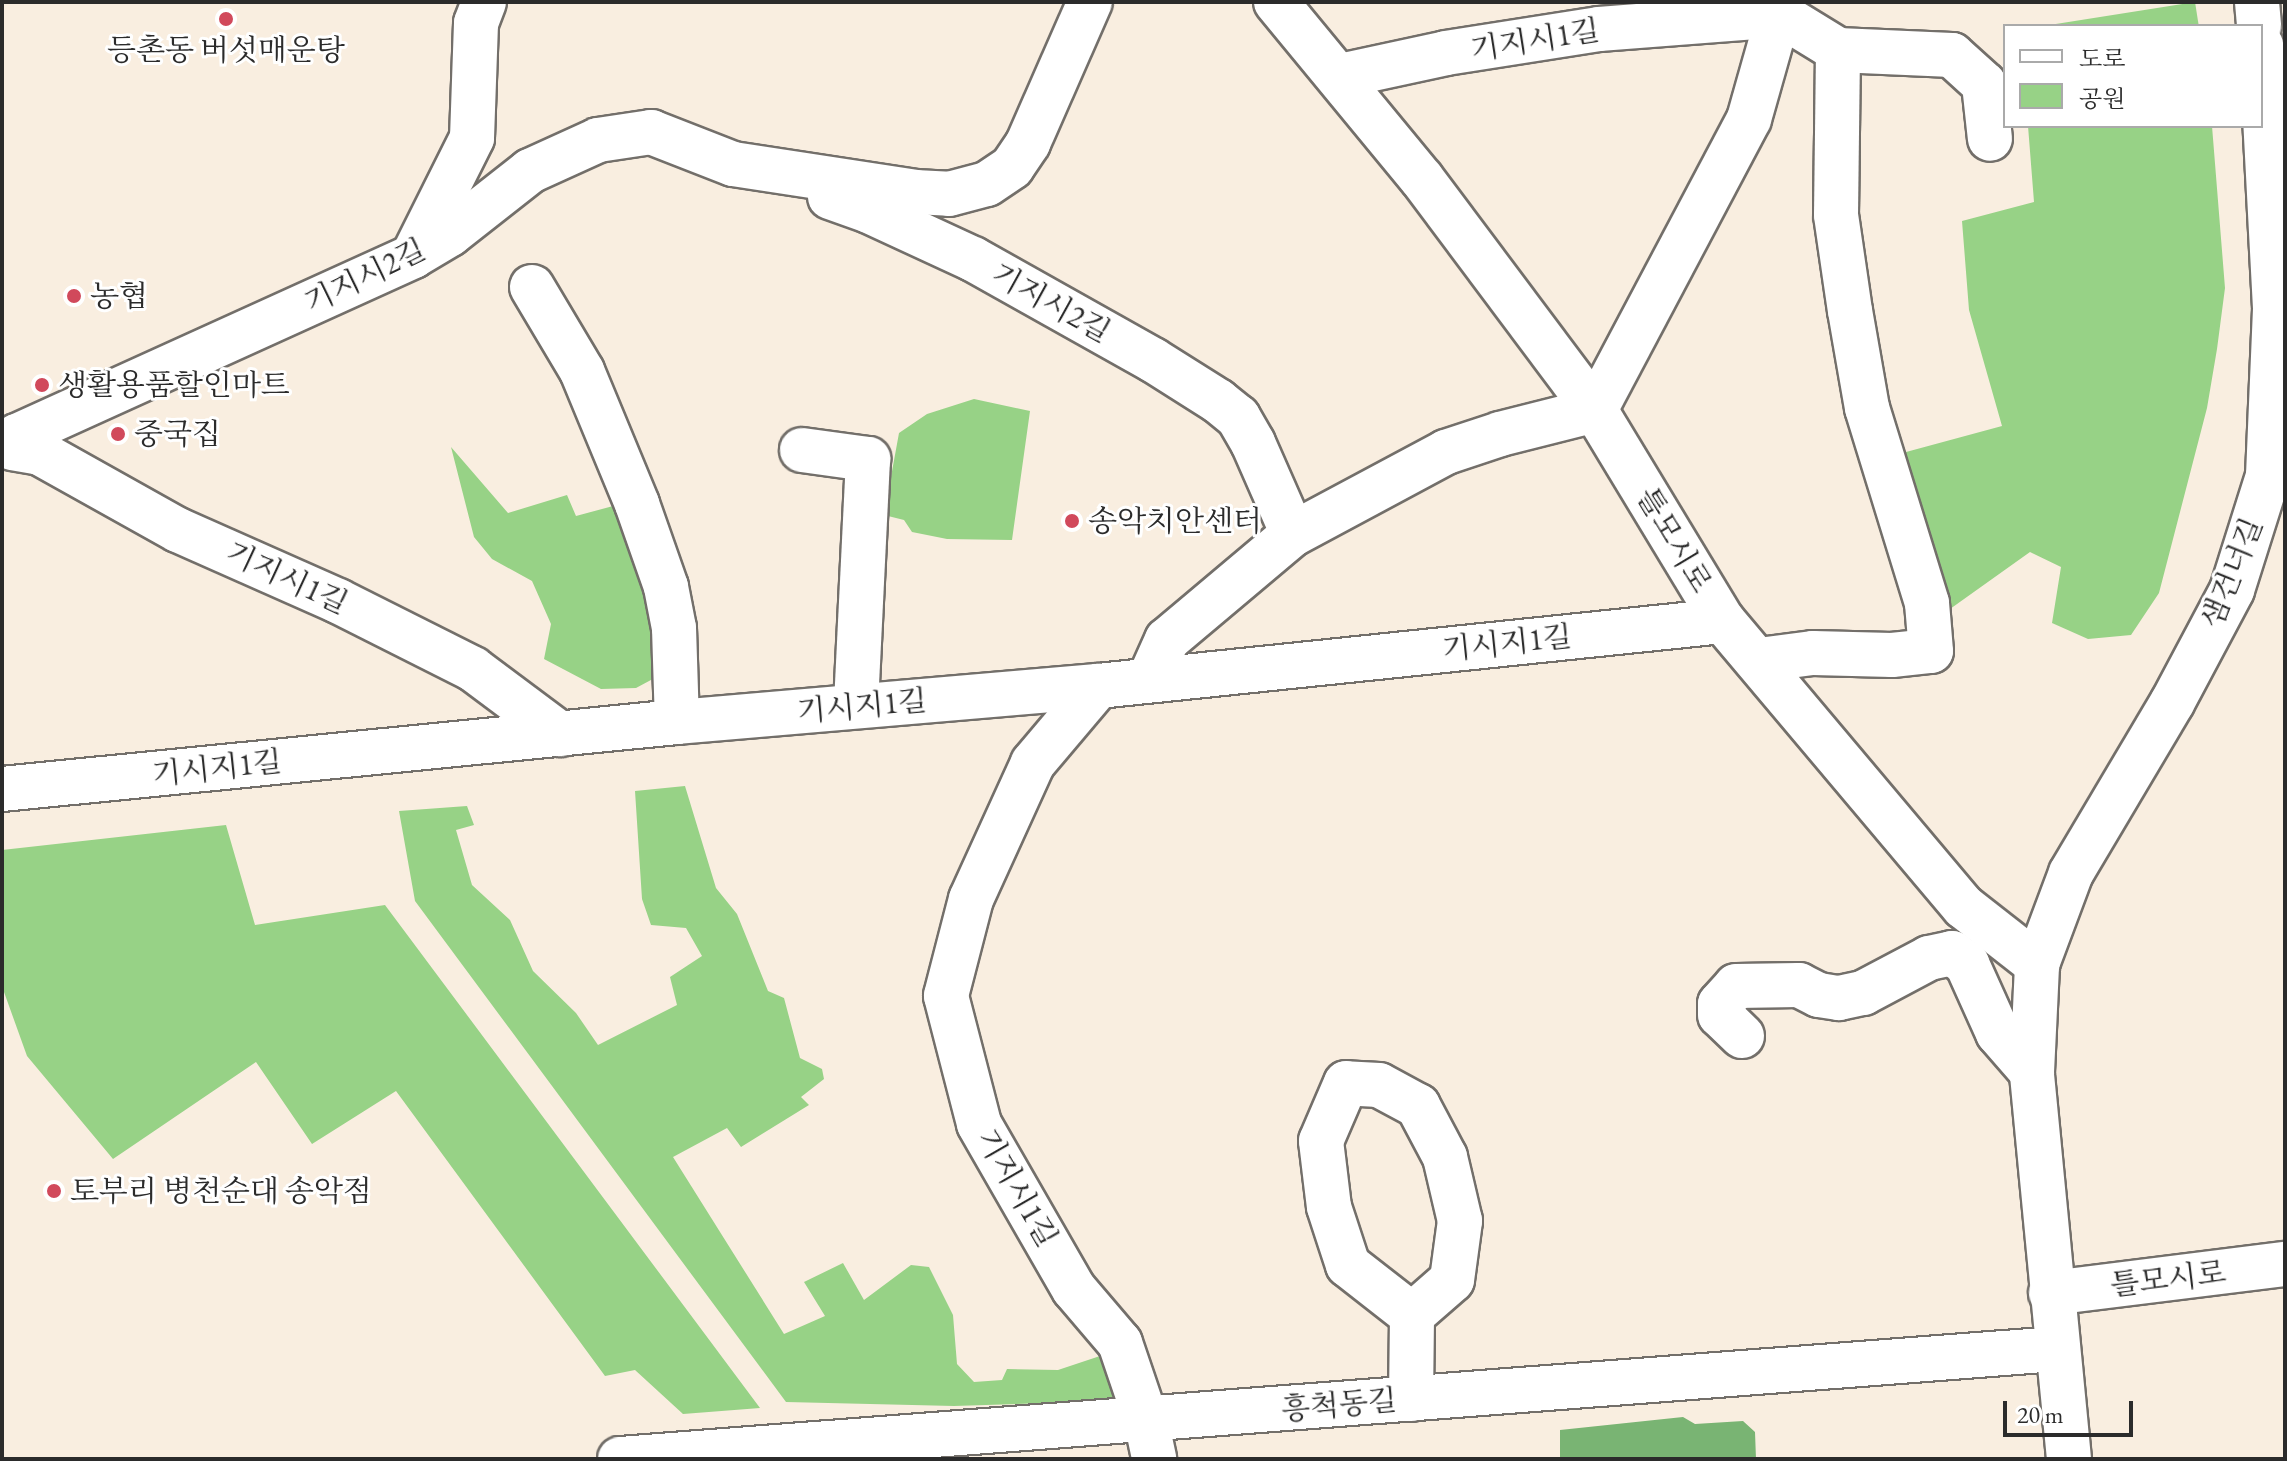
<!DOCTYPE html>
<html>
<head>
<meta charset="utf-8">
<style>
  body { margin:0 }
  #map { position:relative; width:2287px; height:1461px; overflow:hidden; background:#f9eee0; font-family:"EB Garamond","Noto Serif KR",serif }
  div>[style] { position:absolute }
  .green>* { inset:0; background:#97d286; transform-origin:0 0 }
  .forest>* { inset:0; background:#79b473 }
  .roads { filter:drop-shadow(2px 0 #736f6a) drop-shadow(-2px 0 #736f6a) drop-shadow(0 2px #736f6a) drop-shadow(0 -2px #736f6a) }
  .minor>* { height:44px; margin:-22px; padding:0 22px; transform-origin:22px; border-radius:22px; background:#fff }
  .dots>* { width:22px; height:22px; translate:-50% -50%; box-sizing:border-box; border:4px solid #fff; border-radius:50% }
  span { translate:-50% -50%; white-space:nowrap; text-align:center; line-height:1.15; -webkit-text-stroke:6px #fff; paint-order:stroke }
  .street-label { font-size:30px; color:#2b2b2b }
  .poi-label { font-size:30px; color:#2b2b2b }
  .left { translate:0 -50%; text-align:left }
  .frame { position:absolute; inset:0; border:4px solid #2b2b2b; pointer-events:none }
  .legend { position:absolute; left:2003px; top:24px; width:260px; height:104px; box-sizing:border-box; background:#fff; border:2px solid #aaa; margin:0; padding:10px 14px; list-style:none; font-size:24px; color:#2b2b2b }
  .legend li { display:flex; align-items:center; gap:16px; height:40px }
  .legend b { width:40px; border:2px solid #aaa }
  .scale { position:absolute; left:2003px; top:1401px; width:130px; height:36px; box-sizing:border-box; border:4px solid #2b2b2b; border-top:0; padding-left:10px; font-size:24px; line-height:28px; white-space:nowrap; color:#2b2b2b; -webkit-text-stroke:6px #fff; paint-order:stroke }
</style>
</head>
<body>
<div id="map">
  <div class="green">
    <div style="left:2195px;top:2px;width:24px;height:179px;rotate:81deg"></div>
    <div style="clip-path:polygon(2028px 126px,2212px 126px,2225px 288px,2217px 349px,2207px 408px,2159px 593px,2131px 635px,2088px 639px,2052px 623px,2061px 567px,2030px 552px,1943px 614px,1895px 455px,2002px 426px,1969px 310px,1962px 221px,2034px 202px)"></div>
    <div style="clip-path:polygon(974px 399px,1030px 411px,1012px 540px,947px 539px,912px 532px,904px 520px,884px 515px,899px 433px,927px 414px)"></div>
    <div style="clip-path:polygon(451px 447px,508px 513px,567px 495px,576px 516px,628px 502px,664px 673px,636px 688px,601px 689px,544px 659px,551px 624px,532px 581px,492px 559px,474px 537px)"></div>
    <div style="clip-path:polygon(685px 786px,716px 888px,737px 914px,768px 991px,784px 998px,800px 1058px,822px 1069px,824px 1079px,801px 1097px,809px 1105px,741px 1147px,727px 1128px,673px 1157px,784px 1334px,825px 1316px,804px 1282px,843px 1263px,864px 1300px,911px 1265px,929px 1267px,953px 1315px,957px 1364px,974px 1382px,1002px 1380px,1007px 1369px,1058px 1370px,1112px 1352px,1113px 1401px,954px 1406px,786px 1402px,415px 901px,399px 811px,467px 806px,474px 825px,456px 830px,472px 885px,510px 920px,533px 971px,576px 1013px,598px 1045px,677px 1005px,670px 977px,702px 956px,686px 928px,651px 925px,642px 899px,635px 791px)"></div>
    <div style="clip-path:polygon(226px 825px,255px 925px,385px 905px,760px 1408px,683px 1414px,635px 1370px,605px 1376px,396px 1091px,312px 1144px,256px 1062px,113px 1159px,27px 1056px,4px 992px,2px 974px,2px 850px)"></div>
  </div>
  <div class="forest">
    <div style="clip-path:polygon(1683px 1417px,1695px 1424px,1743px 1421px,1755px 1432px,1756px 1459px,1560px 1459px,1560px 1430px)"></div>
  </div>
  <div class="roads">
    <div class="minor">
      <div style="left:1276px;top:2px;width:229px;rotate:50.5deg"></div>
      <div style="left:1422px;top:179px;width:289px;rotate:53.2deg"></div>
      <div style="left:1595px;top:410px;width:247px;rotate:58.8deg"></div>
      <div style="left:1723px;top:621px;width:374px;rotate:49.9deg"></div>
      <div style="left:1964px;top:907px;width:93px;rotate:38deg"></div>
      <div style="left:2257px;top:2px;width:24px;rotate:85deg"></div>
      <div style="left:1340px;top:76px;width:108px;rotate:-12.2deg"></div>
      <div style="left:1446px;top:53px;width:155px;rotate:-8.9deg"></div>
      <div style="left:1599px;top:29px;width:183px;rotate:-4.4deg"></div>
      <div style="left:1781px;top:15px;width:67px;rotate:31.6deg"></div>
      <div style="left:830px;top:197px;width:41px;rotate:19.7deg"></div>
      <div style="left:869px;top:211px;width:115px;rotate:24.8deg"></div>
      <div style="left:973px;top:259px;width:206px;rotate:29.3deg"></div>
      <div style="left:1153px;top:360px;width:77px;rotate:32.2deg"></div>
      <div style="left:1218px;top:401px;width:26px;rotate:39deg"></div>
      <div style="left:1238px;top:417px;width:30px;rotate:60deg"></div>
      <div style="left:1253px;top:443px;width:99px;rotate:66.3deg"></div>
      <div style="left:413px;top:256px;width:132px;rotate:-63.4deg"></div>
      <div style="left:472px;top:138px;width:115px;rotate:-88deg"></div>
      <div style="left:476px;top:23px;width:22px;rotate:-69deg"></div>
      <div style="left:532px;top:287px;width:98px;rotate:59.2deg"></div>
      <div style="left:582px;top:371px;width:144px;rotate:67.5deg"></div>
      <div style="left:637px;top:504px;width:88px;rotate:70.7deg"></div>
      <div style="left:666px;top:587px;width:42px;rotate:79deg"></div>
      <div style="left:674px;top:628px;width:94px;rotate:88.2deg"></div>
      <div style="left:12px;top:448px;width:28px;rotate:10deg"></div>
      <div style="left:40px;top:453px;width:158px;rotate:29.2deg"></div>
      <div style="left:178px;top:530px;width:175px;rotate:23.9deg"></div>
      <div style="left:338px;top:601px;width:151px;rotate:26.7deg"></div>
      <div style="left:473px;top:669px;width:109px;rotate:36.8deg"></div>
      <div style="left:802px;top:450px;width:67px;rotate:7.8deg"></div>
      <div style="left:868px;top:459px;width:247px;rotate:92.8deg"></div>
      <div style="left:40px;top:453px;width:29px;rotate:-144deg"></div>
      <div style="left:17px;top:436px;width:435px;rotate:-24.4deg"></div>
      <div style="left:413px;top:256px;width:43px;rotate:-30.7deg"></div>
      <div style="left:450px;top:234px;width:102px;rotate:-38.2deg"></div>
      <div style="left:530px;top:171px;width:75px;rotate:-24.5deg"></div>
      <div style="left:598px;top:140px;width:54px;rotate:-8.6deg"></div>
      <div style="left:651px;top:132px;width:88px;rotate:21.3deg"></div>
      <div style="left:733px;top:164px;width:184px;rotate:8.7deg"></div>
      <div style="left:915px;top:192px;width:34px;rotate:3deg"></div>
      <div style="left:949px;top:194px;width:39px;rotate:-15deg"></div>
      <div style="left:987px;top:184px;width:30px;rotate:-34deg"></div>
      <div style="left:1012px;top:167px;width:29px;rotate:-56deg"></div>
      <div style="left:1028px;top:143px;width:154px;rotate:-66.3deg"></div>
      <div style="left:1759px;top:660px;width:54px;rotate:-7.4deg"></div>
      <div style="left:1813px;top:653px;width:79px;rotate:1.5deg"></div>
      <div style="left:1892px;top:655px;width:39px;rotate:-6deg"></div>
      <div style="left:1931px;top:651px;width:48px;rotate:-94.8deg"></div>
      <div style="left:1927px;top:603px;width:204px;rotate:-107.1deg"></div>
      <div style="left:1867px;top:408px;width:98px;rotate:-99.9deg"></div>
      <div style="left:1850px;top:311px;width:97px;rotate:-98.3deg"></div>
      <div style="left:1836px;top:215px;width:165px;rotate:-89.3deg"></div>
      <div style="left:1838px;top:50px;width:114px;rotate:2.5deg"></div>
      <div style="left:1952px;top:55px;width:43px;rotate:42.2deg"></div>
      <div style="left:1984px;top:84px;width:55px;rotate:83.8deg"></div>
      <div style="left:1149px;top:680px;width:44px;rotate:-65.8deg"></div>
      <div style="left:1167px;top:640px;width:165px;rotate:-40.1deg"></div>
      <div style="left:1293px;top:534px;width:174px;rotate:-28.2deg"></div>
      <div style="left:1446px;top:452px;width:57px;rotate:-18.4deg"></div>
      <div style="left:1500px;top:434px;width:98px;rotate:-14.2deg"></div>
      <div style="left:1595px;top:410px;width:329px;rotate:-62.1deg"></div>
      <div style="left:1749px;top:119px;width:122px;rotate:-74.2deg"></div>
      <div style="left:1098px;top:686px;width:101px;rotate:130.2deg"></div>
      <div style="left:1033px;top:763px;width:149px;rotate:114.5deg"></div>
      <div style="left:971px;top:899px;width:100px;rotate:104.5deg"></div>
      <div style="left:946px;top:996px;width:132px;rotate:75.5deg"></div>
      <div style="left:979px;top:1124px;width:190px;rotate:60.1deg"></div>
      <div style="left:1074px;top:1289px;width:71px;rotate:49.6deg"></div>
      <div style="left:1120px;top:1343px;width:81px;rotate:71.3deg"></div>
      <div style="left:1146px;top:1420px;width:40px;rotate:78deg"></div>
      <div style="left:2px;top:789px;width:678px;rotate:-5.67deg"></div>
      <div style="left:677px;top:722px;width:423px;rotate:-4.9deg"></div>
      <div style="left:1098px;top:686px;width:628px;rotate:-5.94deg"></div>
      <div style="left:1742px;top:1036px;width:30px;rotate:-136deg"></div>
      <div style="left:1720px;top:1015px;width:11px;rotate:-90deg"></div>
      <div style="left:1720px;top:1004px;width:24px;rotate:-48deg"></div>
      <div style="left:1736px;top:986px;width:63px;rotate:-0.9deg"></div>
      <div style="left:1799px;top:985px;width:22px;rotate:27deg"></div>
      <div style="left:1819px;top:995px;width:20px;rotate:9deg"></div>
      <div style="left:1839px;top:998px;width:25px;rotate:-12deg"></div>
      <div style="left:1863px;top:993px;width:75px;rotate:-27.9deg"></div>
      <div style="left:1929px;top:958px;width:24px;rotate:-12deg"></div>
      <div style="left:1952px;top:953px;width:19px;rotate:36deg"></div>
      <div style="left:1967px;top:964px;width:76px;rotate:65.8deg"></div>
      <div style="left:1998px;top:1033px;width:52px;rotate:48.9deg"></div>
      <div style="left:2051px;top:1293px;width:236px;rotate:-7.1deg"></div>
      <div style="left:1411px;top:1399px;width:84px;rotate:-89.3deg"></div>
      <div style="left:1412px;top:1315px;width:53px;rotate:-41.2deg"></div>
      <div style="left:1452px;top:1280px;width:60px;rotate:-82.3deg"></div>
      <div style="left:1460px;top:1221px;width:66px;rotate:-103.2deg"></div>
      <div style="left:1445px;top:1157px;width:58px;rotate:-117.9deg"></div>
      <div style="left:1418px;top:1106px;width:44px;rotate:-151.7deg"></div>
      <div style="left:1379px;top:1085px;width:33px;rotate:-177deg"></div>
      <div style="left:1346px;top:1083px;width:63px;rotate:113.3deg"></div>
      <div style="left:1321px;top:1141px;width:66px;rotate:83.1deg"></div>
      <div style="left:1329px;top:1207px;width:61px;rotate:71.9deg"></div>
      <div style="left:1348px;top:1265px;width:81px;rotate:38deg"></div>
      <div style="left:620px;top:1459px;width:1441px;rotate:-4.38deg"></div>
      <div style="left:2069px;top:1459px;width:389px;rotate:-95.5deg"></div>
      <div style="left:2032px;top:1072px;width:108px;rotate:-87.3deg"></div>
      <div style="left:2037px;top:964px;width:97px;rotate:-69.5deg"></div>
      <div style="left:2071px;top:873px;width:198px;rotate:-59.3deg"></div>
      <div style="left:2172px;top:703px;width:128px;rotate:-62deg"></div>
      <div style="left:2232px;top:590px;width:120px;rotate:-72.5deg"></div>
      <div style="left:2268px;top:476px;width:168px;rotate:-87.6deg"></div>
      <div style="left:2275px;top:308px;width:263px;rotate:-93deg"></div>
    </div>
  </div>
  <div class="dots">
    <div style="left:226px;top:19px;background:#d1495b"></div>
    <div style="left:74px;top:296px;background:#d1495b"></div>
    <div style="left:42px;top:385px;background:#d1495b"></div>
    <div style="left:118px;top:434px;background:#d1495b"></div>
    <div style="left:1072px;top:521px;background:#d1495b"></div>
    <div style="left:54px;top:1191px;background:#d1495b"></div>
  </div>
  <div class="street-label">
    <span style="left:1535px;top:40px;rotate:-9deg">기지시1길</span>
    <span style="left:365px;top:276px;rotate:-26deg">기지시2길</span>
    <span style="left:1051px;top:303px;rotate:29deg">기지시2길</span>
    <span style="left:1674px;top:540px;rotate:59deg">틀모시로</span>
    <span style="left:2232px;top:573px;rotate:-68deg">샘건너길</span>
    <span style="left:287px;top:578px;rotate:25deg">기지시1길</span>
    <span style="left:1507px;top:643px;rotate:-6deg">기시지1길</span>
    <span style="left:862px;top:706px;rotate:-5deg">기시지1길</span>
    <span style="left:217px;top:768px;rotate:-6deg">기시지1길</span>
    <span style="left:1017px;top:1188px;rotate:60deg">기지시1길</span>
    <span style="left:2168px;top:1279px;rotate:-7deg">틀모시로</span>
    <span style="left:1339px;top:1405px;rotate:-5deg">흥척동길</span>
  </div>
  <div class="poi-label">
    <span style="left:226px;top:50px">등촌동 버섯매운탕</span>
    <span class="left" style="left:90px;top:296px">농협</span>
    <span class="left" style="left:58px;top:385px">생활용품할인마트</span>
    <span class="left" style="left:134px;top:434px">중국집</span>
    <span class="left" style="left:1088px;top:521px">송악치안센터</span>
    <span class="left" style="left:70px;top:1191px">토부리 병천순대 송악점</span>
  </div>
  <div class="frame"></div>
  <ul class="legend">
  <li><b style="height:10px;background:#fff"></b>도로</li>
  <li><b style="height:22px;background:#97d286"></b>공원</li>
  </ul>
  <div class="scale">20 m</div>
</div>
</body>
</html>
